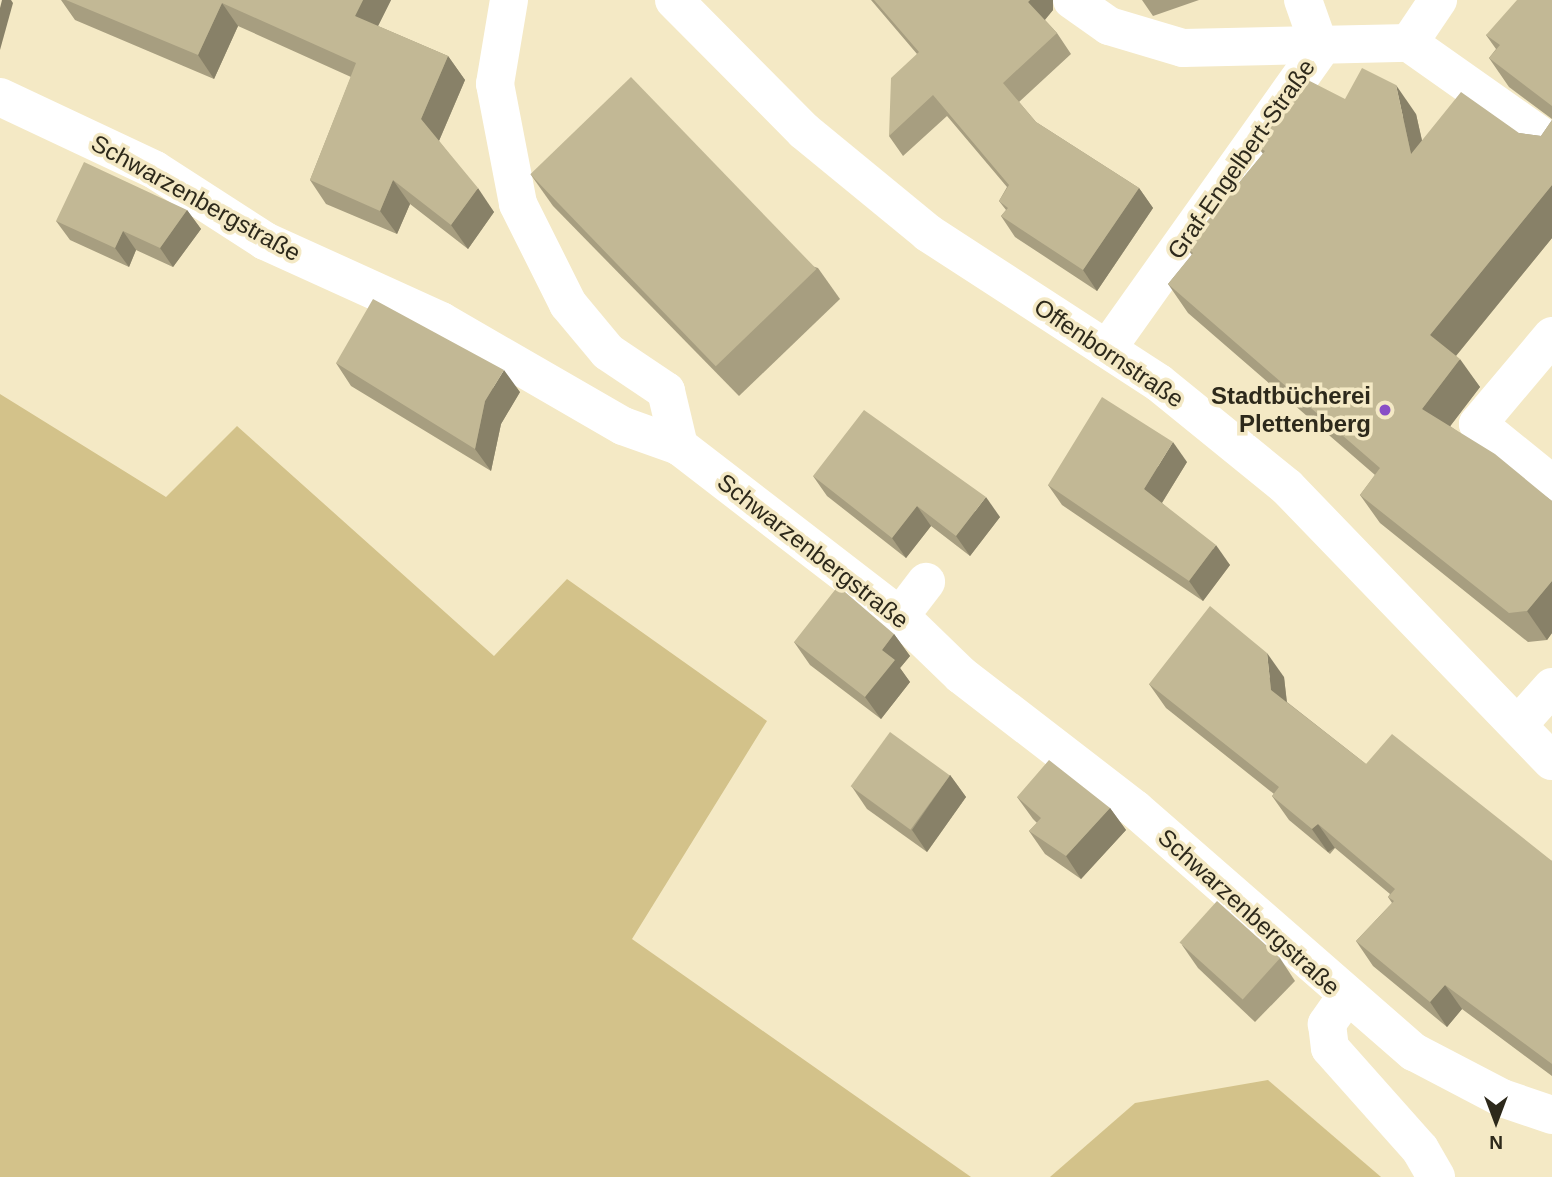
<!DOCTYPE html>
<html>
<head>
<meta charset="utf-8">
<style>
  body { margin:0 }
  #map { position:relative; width:1552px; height:1177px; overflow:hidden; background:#f4e9c5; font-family:Arial,sans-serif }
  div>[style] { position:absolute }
  .green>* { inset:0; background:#d3c28a }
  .street>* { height:38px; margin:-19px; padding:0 19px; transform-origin:19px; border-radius:19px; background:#fff }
  .wall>* { inset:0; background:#a79e80 }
  .shaded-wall>* { inset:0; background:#888168; transform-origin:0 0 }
  .building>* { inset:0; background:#c2b895; transform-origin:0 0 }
  .dots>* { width:19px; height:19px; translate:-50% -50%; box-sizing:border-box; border:4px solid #f4e9c5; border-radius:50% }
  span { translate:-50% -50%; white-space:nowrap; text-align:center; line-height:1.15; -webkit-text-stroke:7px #f4e9c5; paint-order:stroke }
  .street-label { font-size:24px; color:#2d291b }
  .poi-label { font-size:24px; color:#2d291b; font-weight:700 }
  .right { translate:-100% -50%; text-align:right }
  .north { position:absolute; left:1461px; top:1086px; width:70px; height:70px; -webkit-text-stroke:5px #f4e9c5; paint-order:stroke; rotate:180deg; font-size:19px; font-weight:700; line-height:28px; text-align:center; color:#2d291b }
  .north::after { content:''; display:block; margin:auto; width:24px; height:32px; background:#2d291b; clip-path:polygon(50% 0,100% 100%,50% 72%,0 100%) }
</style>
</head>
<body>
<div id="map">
  <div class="green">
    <div style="clip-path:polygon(0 394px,166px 497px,237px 426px,494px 656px,567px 579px,767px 721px,632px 939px,971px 1177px,0 1177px)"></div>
    <div style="clip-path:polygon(1268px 1080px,1381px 1177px,1050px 1177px,1135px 1103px)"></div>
  </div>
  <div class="street">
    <div style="left:509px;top:0;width:85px;rotate:99.5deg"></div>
    <div style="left:495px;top:84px;width:122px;rotate:79.1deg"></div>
    <div style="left:518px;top:204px;width:112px;rotate:63.4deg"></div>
    <div style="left:568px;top:304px;width:62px;rotate:50.2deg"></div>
    <div style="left:608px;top:352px;width:70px;rotate:33.9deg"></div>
    <div style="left:666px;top:391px;width:57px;rotate:76.7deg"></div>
    <div style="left:674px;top:0;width:185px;rotate:45.2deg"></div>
    <div style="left:804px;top:131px;width:161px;rotate:39.4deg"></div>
    <div style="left:928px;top:233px;width:275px;rotate:33deg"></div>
    <div style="left:1159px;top:383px;width:165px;rotate:39.1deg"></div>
    <div style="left:1287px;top:487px;width:381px;rotate:46deg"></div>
    <div style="left:1072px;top:0;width:45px;rotate:35.1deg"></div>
    <div style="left:1109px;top:26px;width:77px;rotate:16.6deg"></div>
    <div style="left:1183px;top:48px;width:226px;rotate:-1.3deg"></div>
    <div style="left:1409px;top:43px;width:175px;rotate:35.2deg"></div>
    <div style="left:1303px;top:0;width:51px;rotate:70.5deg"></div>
    <div style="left:1409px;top:43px;width:52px;rotate:-56deg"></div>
    <div style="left:0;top:97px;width:171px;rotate:25.2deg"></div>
    <div style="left:155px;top:170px;width:131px;rotate:32.8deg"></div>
    <div style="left:265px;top:241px;width:193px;rotate:24.4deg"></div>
    <div style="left:441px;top:321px;width:210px;rotate:30deg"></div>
    <div style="left:623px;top:426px;width:59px;rotate:19.7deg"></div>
    <div style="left:679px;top:446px;width:279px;rotate:37.6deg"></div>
    <div style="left:900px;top:616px;width:85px;rotate:44deg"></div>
    <div style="left:961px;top:675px;width:220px;rotate:37.6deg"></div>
    <div style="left:1135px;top:809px;width:370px;rotate:41.1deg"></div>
    <div style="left:1414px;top:1052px;width:99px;rotate:27.6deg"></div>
    <div style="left:1502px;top:1098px;width:53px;rotate:18.8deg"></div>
    <div style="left:1552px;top:336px;width:115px;rotate:130.1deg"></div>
    <div style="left:1478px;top:424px;width:95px;rotate:39deg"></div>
    <div style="left:1107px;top:349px;width:363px;rotate:-54.6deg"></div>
    <div style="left:900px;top:616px;width:43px;rotate:-52.6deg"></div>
    <div style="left:1518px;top:725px;width:51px;rotate:-48.2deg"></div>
    <div style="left:1345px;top:998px;width:32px;rotate:125deg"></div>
    <div style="left:1327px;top:1024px;width:24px;rotate:83deg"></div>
    <div style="left:1330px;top:1048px;width:135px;rotate:48.3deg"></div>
    <div style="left:1420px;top:1149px;width:32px;rotate:60deg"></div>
  </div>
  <div class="wall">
    <div style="clip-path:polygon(61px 0,391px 0,378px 26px,448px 56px,465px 80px,439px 141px,494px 212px,468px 249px,410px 204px,397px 234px,326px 204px,310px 180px,351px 77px,238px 26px,214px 79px,75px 20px)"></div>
    <div style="clip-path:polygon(871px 0,1053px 0,1053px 10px,1045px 20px,1057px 33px,1071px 54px,1019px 102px,1036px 122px,1139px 188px,1153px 208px,1097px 291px,1015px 237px,1001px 216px,1006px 210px,999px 201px,1007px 187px,947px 116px,903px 156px,889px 136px,917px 54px)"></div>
    <div style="clip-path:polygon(1142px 0,1199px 0,1153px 16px)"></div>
    <div style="clip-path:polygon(1552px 0,1552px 119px,1509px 87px,1489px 58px,1496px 49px,1486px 35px)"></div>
    <div style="clip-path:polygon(1416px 114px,1422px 140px,1519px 133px,1541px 136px,1552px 120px,1552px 238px,1456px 356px,1480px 387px,1450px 426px,1552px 501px,1552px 633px,1547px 640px,1528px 642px,1380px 523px,1360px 495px,1375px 475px,1188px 313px,1168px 284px,1192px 255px,1186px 247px,1263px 154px,1258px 147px)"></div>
    <div style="clip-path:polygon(531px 175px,818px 268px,840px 299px,739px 396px,553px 206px)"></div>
    <div style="clip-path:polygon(187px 210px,201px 229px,173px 267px,136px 250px,129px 267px,70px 240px,56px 221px)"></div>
    <div style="clip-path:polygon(336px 363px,520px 392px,501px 424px,491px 471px,351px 386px)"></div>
    <div style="clip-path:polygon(1187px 462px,1162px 503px,1230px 565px,1203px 601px,1062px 505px,1048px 485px)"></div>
    <div style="clip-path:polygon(813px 476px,1000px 517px,970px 556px,931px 526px,906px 558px,827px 496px)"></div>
    <div style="clip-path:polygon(894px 634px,910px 656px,900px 668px,910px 682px,881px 719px,810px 665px,794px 642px)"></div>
    <div style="clip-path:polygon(1284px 677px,1287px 702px,1366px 764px,1552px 861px,1552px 1076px,1462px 1009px,1447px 1027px,1373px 966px,1356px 941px,1392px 903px,1388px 897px,1390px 894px,1335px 848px,1330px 854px,1289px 820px,1272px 796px,1274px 794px,1166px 708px,1149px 684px)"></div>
    <div style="clip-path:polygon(950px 775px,966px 797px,927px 852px,867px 809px,852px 787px)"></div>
    <div style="clip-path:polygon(1017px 797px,1110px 808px,1126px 830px,1081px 879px,1045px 854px,1029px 831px,1037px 823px,1033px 819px)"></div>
    <div style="clip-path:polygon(1182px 945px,1280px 958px,1295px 981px,1255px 1022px,1198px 968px)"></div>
  </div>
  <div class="shaded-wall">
    <div style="clip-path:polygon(2px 0,11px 0,13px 3px,0 50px,0 8px)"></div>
    <div style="clip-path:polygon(363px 0,391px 0,371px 40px,355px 16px)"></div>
    <div style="clip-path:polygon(1030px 0,1053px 0,1053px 10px,1042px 23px,1028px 2px)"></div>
    <div style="clip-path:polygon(222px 3px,238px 26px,214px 79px,198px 55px)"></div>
    <div style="clip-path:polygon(448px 56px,465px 80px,438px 143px,421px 119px)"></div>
    <div style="clip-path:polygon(1396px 85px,1416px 114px,1431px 182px,1411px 154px)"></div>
    <div style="clip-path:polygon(393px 180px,410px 204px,397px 234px,380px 211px)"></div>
    <div style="clip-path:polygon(1552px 185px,1552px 238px,1450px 363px,1430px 335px)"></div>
    <div style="clip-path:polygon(478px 188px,494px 212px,468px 249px,451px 225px)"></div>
    <div style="clip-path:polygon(1139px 188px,1153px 208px,1097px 291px,1083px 270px)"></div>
    <div style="clip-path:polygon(187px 210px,201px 229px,173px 267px,160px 248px)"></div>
    <div style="clip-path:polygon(123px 231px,136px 250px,129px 267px,115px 248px)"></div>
    <div style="clip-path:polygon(1460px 359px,1480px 387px,1442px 437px,1422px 409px)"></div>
    <div style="clip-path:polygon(504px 370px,520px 392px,501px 424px,491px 471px,475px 449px,485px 401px)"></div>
    <div style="clip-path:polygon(1173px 442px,1187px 462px,1158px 509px,1144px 489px)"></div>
    <div style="clip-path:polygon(986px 497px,1000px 517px,970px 556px,956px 536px)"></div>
    <div style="clip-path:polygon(917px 506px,931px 526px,906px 558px,892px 538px)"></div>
    <div style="clip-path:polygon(1216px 545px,1230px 565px,1203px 601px,1189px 581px)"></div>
    <div style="clip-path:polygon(1552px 581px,1552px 633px,1547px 640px,1527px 611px)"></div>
    <div style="clip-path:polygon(894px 634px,910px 656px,900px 668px,910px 682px,881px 719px,865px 697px,882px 650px)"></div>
    <div style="clip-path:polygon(1267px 653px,1284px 677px,1288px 714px,1271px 690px)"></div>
    <div style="clip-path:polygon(950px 775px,966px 797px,927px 852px,912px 830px)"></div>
    <div style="clip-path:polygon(1110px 808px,1126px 830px,1081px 879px,1066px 856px)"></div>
    <div style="left:1318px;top:824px;width:29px;height:8px;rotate:55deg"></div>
    <div style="clip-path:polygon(1445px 985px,1462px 1009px,1447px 1027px,1430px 1002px)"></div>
  </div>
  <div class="building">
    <div style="clip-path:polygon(66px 0,363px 0,355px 16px,448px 56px,421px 119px,478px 188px,451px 225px,393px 180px,380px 211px,310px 180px,356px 63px,222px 3px,198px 55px)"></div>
    <div style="clip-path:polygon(874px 0,1030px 0,1028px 2px,1057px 33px,1003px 83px,1036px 122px,1139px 188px,1083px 270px,1001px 216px,1008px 208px,999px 201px,1009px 185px,933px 95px,889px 136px,891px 78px,919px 52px)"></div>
    <div style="clip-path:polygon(1517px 0,1552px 0,1552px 108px,1552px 106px,1489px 58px,1500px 45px,1486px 35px)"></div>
    <div style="clip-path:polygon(1362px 68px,1396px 85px,1411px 154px,1461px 92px,1519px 133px,1541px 136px,1552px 120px,1552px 185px,1430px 335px,1460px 359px,1422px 409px,1495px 454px,1552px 501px,1552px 581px,1527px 611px,1509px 613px,1360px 495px,1380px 468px,1168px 284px,1193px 253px,1186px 247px,1265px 151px,1258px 147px,1298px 75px,1345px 99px)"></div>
    <div style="left:631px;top:77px;width:267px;height:140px;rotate:46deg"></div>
    <div style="clip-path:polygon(84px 162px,187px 210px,160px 248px,123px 231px,115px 248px,56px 221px)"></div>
    <div style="clip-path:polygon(373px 299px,504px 370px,485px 401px,475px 449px,336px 363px)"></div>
    <div style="clip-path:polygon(1102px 397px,1173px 442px,1144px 489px,1216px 545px,1189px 581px,1048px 485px)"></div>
    <div style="clip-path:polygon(864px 410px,986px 497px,956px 536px,917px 506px,892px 538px,813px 476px)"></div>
    <div style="clip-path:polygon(838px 586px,894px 634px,882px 650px,895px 660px,865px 697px,794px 642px)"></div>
    <div style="clip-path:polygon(1210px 606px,1267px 653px,1271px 690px,1366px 764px,1392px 734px,1552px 861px,1552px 1064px,1445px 985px,1430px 1002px,1356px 941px,1394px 901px,1388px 897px,1395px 889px,1318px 824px,1312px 829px,1272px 796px,1279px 787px,1149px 684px)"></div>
    <div style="left:890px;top:732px;width:74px;height:67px;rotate:36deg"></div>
    <div style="clip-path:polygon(1049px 760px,1110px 808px,1066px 856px,1029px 831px,1041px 818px,1017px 797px)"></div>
    <div style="left:1217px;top:901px;width:85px;height:56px;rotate:42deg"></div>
  </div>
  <div class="dots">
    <div style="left:1385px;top:410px;background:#894fc6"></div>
  </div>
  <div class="street-label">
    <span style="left:1241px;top:159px;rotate:-55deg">Graf-Engelbert-Straße</span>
    <span style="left:196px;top:198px;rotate:29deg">Schwarzenbergstraße</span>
    <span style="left:1109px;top:353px;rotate:34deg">Offenbornstraße</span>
    <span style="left:813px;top:551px;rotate:38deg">Schwarzenbergstraße</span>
    <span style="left:1249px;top:912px;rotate:42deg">Schwarzenbergstraße</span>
  </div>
  <div class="poi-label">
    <span class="right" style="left:1371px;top:410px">Stadtbücherei<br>Plettenberg</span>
  </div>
  <div class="north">N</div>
</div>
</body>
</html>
